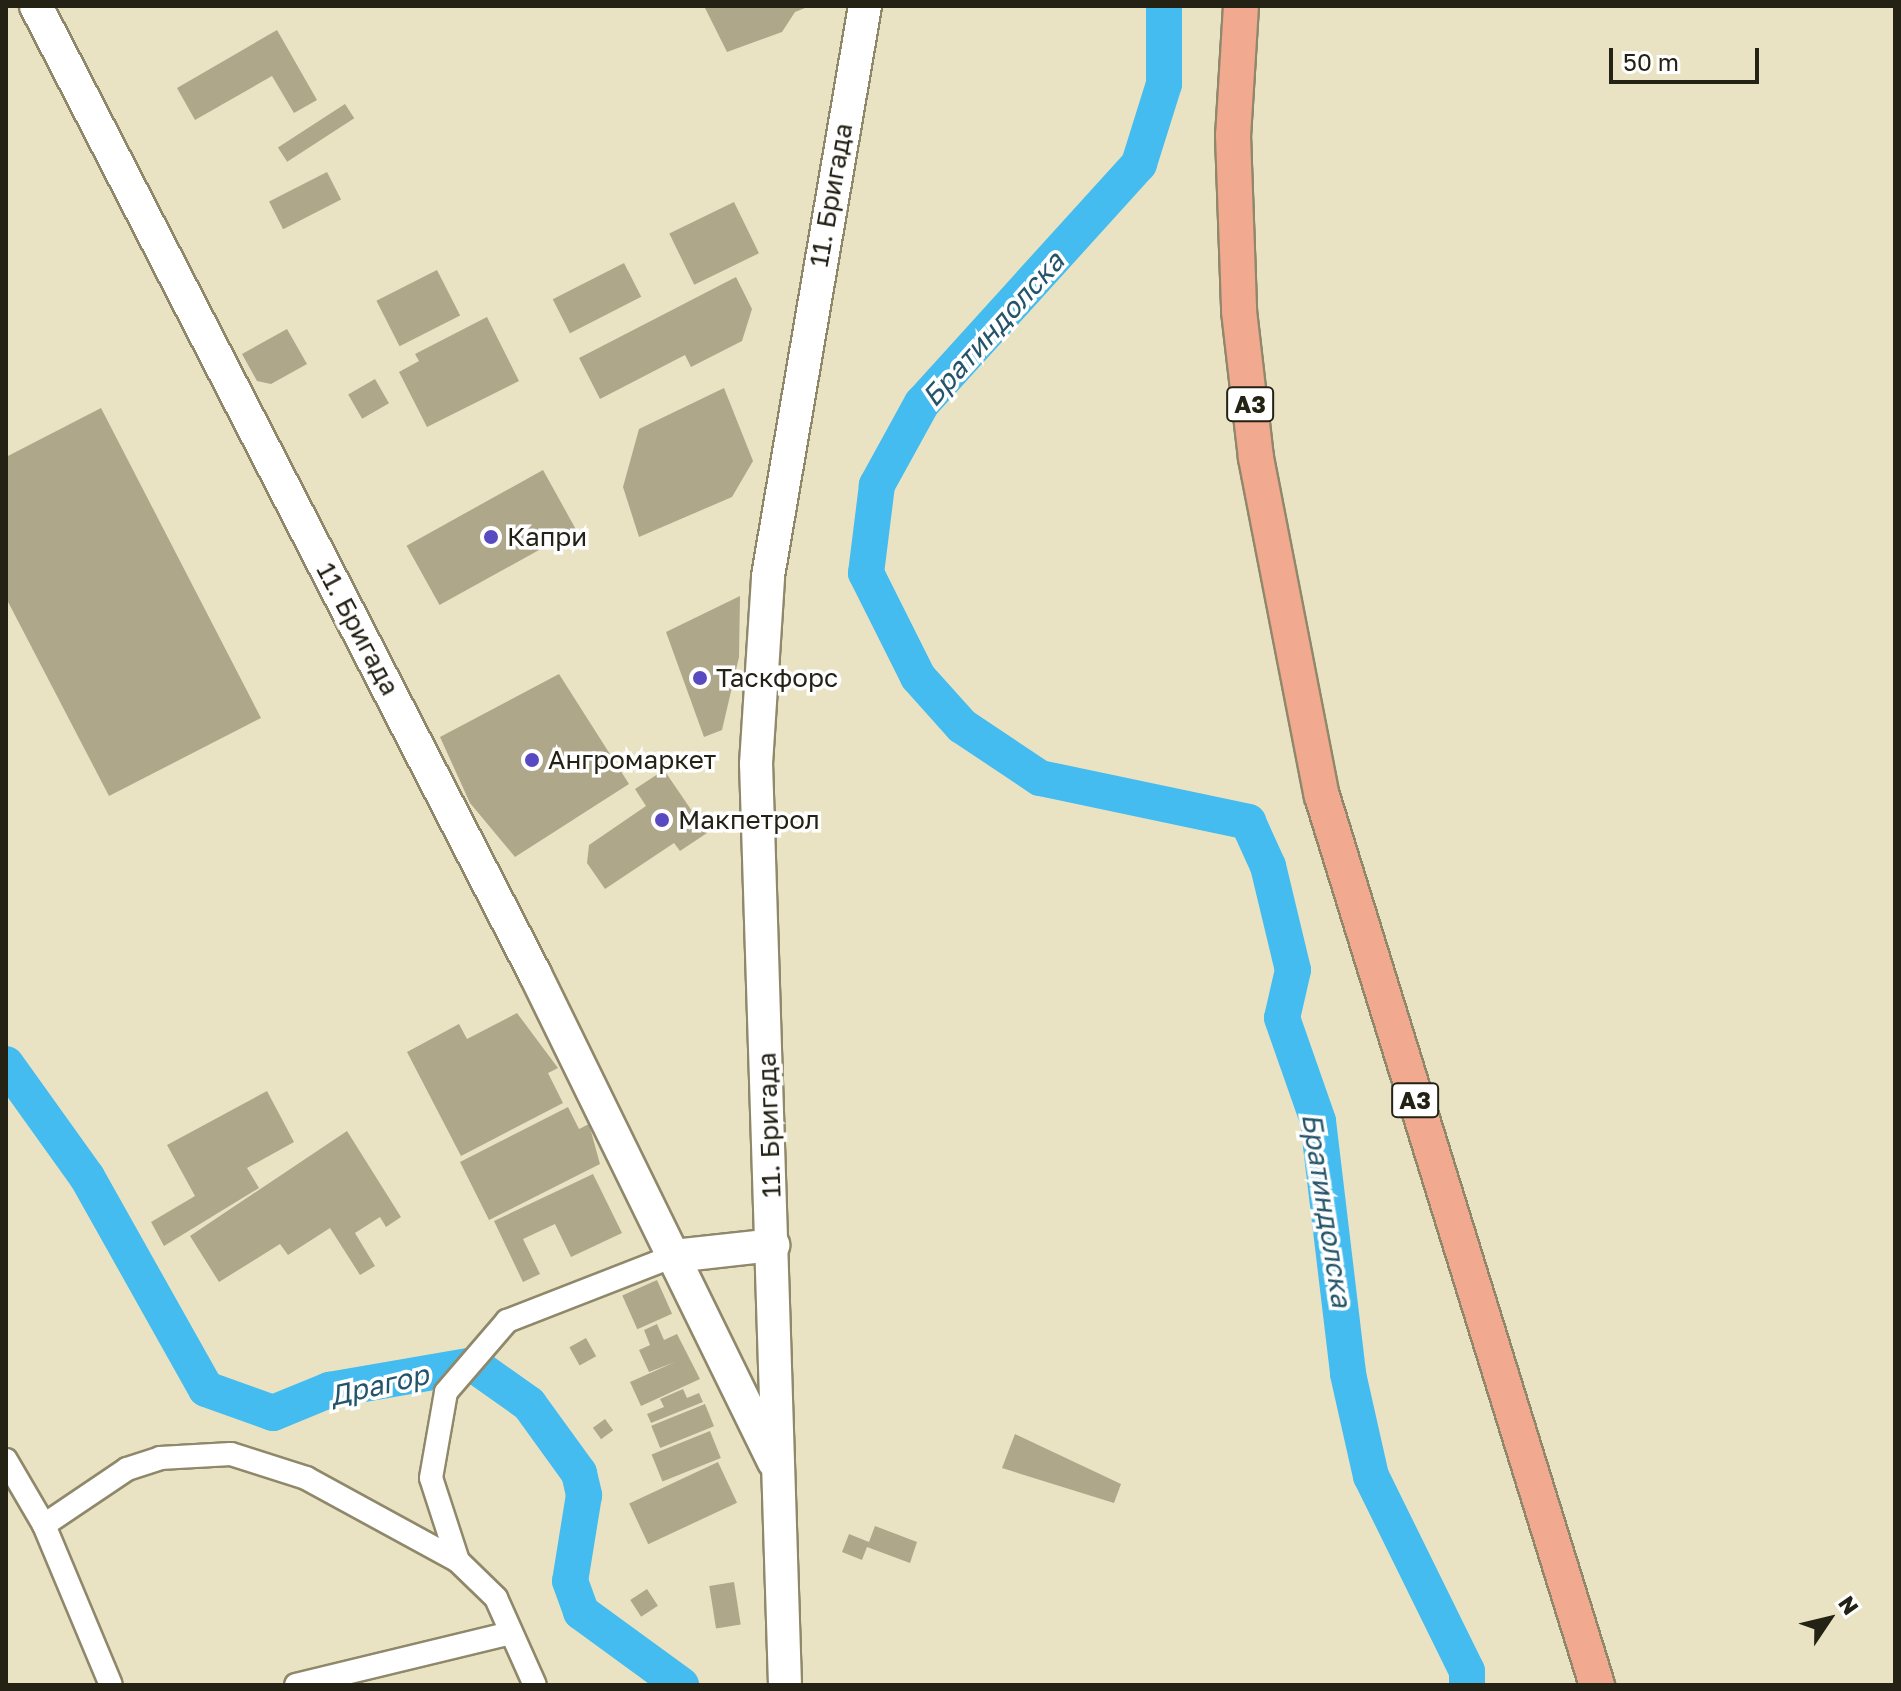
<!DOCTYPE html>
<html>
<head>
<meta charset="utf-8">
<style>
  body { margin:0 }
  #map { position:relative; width:1901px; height:1691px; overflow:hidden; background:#eae3c3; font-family:"Golos Text",sans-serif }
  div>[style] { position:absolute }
  .river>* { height:36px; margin:-18px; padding:0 18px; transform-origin:18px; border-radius:18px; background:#44bcf0 }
  .building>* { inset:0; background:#aea789; transform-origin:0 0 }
  .roads { filter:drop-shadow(2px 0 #8f886b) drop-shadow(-2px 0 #8f886b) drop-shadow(0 2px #8f886b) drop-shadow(0 -2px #8f886b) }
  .minor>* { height:22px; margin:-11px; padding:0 11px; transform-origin:11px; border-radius:11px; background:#fff }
  .secondary>* { height:32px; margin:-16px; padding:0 16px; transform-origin:16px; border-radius:16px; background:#fff }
  .primary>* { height:34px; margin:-17px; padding:0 17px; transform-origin:17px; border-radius:17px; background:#f1a98f }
  .dots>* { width:22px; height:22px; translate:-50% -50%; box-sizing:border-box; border:4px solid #fff; border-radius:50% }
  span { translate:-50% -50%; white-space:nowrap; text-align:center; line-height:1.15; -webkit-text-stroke:7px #fff; paint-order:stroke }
  .shield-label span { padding:2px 6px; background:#fff; border:2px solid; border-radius:6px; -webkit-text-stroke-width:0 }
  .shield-label { font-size:24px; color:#242115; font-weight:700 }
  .street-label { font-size:26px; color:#242115 }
  .poi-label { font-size:26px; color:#242115 }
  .left { translate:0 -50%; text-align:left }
  .water-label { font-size:28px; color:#24546a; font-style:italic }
  .frame { position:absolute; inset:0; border:8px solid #242115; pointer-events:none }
  .north { position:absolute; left:1789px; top:1579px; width:80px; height:80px; -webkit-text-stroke:6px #fff; paint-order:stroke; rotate:55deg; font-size:22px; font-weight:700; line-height:32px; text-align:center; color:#242115 }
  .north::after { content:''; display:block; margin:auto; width:28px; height:36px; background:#242115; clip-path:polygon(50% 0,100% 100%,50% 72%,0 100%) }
  .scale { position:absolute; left:1609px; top:48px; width:150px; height:36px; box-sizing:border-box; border:4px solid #242115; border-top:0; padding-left:10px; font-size:24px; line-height:28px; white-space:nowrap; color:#242115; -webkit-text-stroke:6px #fff; paint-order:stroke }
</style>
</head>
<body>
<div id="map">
  <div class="river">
    <div style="left:1164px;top:6px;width:78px;rotate:90deg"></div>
    <div style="left:1164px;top:84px;width:84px;rotate:107.4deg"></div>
    <div style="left:1139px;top:164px;width:323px;rotate:132.2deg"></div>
    <div style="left:922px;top:403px;width:94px;rotate:118.8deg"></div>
    <div style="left:877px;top:485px;width:89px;rotate:97.1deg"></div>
    <div style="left:866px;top:573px;width:116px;rotate:63.4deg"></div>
    <div style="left:918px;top:677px;width:66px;rotate:48.1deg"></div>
    <div style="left:962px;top:726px;width:94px;rotate:33.7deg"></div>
    <div style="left:1040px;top:778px;width:213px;rotate:11.9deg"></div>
    <div style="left:1248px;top:822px;width:48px;rotate:65.6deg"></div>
    <div style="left:1268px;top:866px;width:107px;rotate:76.5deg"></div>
    <div style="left:1293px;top:970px;width:49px;rotate:102.9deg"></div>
    <div style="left:1282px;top:1018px;width:109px;rotate:70.7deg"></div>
    <div style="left:1318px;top:1121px;width:255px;rotate:83.2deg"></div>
    <div style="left:1348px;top:1374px;width:105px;rotate:77.3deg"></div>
    <div style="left:1371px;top:1476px;width:217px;rotate:63.8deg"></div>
    <div style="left:1467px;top:1671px;width:14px;rotate:90deg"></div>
    <div style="left:6px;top:1064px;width:139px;rotate:54.4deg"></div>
    <div style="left:87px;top:1177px;width:243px;rotate:60.7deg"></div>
    <div style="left:206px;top:1389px;width:71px;rotate:19.7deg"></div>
    <div style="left:273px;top:1413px;width:61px;rotate:-22.3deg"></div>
    <div style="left:329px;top:1390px;width:147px;rotate:-9.8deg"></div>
    <div style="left:474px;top:1365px;width:67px;rotate:35.3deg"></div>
    <div style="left:529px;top:1404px;width:85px;rotate:54.1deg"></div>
    <div style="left:579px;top:1473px;width:23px;rotate:77deg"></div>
    <div style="left:584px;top:1495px;width:87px;rotate:99.2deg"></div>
    <div style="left:570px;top:1581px;width:33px;rotate:70deg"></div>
    <div style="left:581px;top:1612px;width:124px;rotate:36.1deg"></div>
  </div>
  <div class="building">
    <div style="clip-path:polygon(810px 6px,795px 12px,782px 32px,727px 52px,705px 8px)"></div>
    <div style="clip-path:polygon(277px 30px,317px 100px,294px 113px,272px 76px,195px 120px,177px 88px)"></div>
    <div style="left:345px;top:104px;width:17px;height:80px;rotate:57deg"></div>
    <div style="left:327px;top:172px;width:31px;height:65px;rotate:63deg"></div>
    <div style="left:734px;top:202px;width:57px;height:72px;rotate:64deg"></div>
    <div style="left:624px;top:263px;width:38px;height:80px;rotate:63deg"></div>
    <div style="left:437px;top:270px;width:51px;height:68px;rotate:63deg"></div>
    <div style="clip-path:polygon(736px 277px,752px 309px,742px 341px,691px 367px,685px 355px,600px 399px,579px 358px)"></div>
    <div style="clip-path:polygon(487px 317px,519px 381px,427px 427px,399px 372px,419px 361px,415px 354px)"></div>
    <div style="clip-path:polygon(287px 329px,307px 364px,271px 384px,257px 381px,242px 354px)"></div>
    <div style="left:375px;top:379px;width:28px;height:31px;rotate:60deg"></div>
    <div style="clip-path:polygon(724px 388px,753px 461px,732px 497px,639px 537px,623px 487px,639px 429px)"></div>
    <div style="clip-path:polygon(101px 408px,261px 718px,109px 796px,6px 598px,6px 457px)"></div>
    <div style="left:543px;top:470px;width:68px;height:156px;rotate:61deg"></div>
    <div style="clip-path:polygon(740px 596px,739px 657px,722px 730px,704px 737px,666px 632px)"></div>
    <div style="clip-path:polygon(559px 674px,629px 784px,515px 857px,470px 803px,440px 737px)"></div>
    <div style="clip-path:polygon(664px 770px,707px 833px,680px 851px,674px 843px,605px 889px,587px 863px,589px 845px,646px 806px,635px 789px)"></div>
    <div style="clip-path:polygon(517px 1013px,558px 1068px,548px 1073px,563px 1103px,461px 1156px,407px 1052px,459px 1024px,467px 1039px)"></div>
    <div style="clip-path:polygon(267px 1091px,294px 1142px,247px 1168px,259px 1188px,164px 1246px,151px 1222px,195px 1196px,167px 1145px)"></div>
    <div style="clip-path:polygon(568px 1107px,579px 1129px,589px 1124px,600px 1164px,489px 1220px,460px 1162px)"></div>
    <div style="clip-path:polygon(347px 1131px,401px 1217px,386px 1227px,380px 1217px,355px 1233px,375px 1266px,360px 1275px,330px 1228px,288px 1255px,280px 1244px,219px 1282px,190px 1236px)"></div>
    <div style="clip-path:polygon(593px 1174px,622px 1233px,571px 1257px,555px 1224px,523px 1239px,540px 1274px,523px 1282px,494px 1221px)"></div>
    <div style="left:657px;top:1280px;width:37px;height:38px;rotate:66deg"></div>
    <div style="clip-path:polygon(657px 1324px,664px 1340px,677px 1334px,700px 1379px,641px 1406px,630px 1382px,675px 1362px,649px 1372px,639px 1350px,650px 1345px,644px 1330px)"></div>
    <div style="left:586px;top:1338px;width:21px;height:19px;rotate:61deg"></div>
    <div style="clip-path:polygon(683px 1389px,687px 1398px,699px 1393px,703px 1402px,651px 1423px,647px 1414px,664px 1407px,660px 1399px)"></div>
    <div style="left:705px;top:1404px;width:24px;height:58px;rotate:68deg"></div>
    <div style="left:605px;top:1419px;width:14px;height:15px;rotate:54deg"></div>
    <div style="left:710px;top:1431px;width:29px;height:63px;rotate:68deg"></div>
    <div style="clip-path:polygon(1015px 1434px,1121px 1484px,1114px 1503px,1002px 1468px)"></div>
    <div style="left:718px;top:1462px;width:45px;height:98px;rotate:65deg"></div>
    <div style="clip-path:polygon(875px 1526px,917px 1542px,910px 1563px,867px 1547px,862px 1560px,842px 1552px,849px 1534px,869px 1542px)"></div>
    <div style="left:734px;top:1582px;width:43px;height:25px;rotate:81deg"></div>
    <div style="left:647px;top:1589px;width:20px;height:20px;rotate:57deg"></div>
  </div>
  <div class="roads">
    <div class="minor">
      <div style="left:6px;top:1460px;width:75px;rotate:59.7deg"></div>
      <div style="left:44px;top:1525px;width:173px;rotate:67.3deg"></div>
      <div style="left:44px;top:1525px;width:100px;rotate:-34deg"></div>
      <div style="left:127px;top:1469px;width:35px;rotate:-18deg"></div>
      <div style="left:160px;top:1458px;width:71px;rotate:-3.2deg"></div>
      <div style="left:231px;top:1454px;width:79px;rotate:17.7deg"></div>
      <div style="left:306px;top:1478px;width:173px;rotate:28.6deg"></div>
      <div style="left:458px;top:1561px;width:53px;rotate:44.2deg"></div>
      <div style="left:496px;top:1598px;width:95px;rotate:65.9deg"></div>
      <div style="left:458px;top:1561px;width:87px;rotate:-108deg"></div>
      <div style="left:431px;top:1478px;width:87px;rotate:-80.1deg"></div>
      <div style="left:446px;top:1392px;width:94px;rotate:-49.3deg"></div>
      <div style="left:507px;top:1321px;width:179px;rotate:-21.3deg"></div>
      <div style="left:296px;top:1685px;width:221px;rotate:-13.6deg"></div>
    </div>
    <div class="secondary">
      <div style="left:36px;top:6px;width:1089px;rotate:62.73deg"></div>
      <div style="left:535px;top:974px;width:543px;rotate:63.91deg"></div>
      <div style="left:674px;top:1256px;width:100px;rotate:-6.3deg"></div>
      <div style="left:785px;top:1685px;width:921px;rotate:-91.8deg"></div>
      <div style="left:756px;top:764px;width:188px;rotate:-86.3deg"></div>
      <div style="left:768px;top:576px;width:578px;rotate:-80.34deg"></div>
    </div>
    <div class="primary">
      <div style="left:1241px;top:6px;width:129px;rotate:93.5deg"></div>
      <div style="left:1233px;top:135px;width:176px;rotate:88deg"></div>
      <div style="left:1239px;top:311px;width:148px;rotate:83.4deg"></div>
      <div style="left:1256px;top:458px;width:344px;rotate:79deg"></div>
      <div style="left:1322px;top:796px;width:931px;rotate:72.81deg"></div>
    </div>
  </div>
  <div class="dots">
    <div style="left:491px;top:537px;background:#5a4ac2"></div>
    <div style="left:700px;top:678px;background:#5a4ac2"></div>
    <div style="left:532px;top:760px;background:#5a4ac2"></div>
    <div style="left:662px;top:820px;background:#5a4ac2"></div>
  </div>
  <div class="shield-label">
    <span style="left:1250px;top:404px">A3</span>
    <span style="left:1415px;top:1100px">A3</span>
  </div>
  <div class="street-label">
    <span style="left:831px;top:195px;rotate:-80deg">11. Бригада</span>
    <span style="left:358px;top:629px;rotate:62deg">11. Бригада</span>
    <span style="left:769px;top:1125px;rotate:-92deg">11. Бригада</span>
  </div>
  <div class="poi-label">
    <span class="left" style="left:507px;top:537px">Капри</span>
    <span class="left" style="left:716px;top:678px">Таскфорс</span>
    <span class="left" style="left:548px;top:760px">Ангромаркет</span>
    <span class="left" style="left:678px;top:820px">Макпетрол</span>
  </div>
  <div class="water-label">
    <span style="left:993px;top:329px;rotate:-48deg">Братиндолска</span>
    <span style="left:1327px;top:1210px;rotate:81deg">Братиндолска</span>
    <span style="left:379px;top:1385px;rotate:-13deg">Драгор</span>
  </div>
  <div class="frame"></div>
  <div class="north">N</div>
  <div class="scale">50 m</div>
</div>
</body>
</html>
